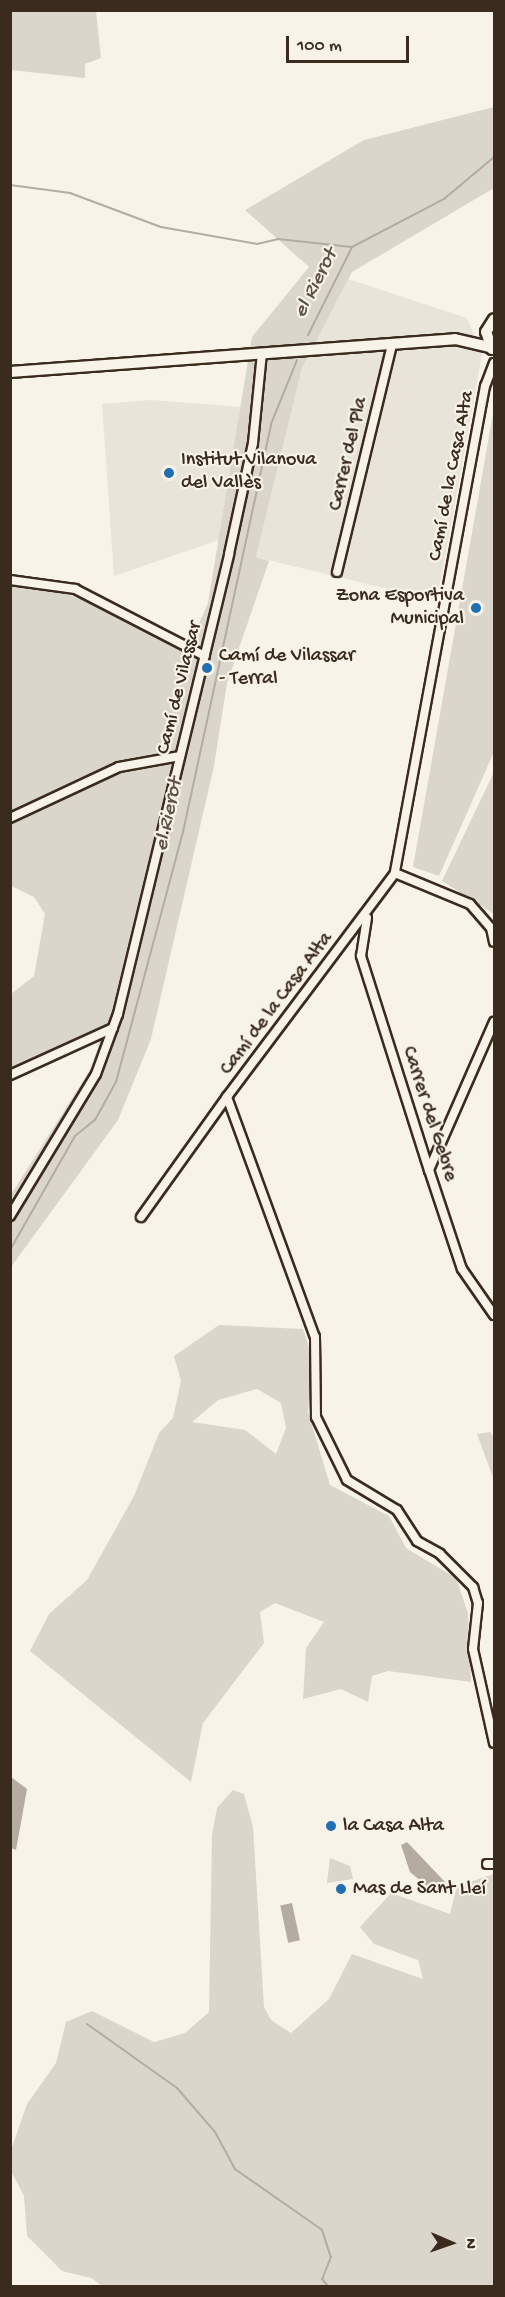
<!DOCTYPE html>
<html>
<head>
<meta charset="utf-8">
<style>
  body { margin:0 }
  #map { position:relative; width:505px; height:2297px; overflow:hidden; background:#f7f3e8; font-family:"Gochi Hand",sans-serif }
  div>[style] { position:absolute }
  .built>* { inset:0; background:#e9e4d9 }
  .green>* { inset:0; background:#dbd6cb }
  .water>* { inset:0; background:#b4aca0; transform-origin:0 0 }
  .stream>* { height:2px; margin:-1px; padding:0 1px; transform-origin:1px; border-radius:1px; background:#b4aca0 }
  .roads { filter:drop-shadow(2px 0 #3b2a1e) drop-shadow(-2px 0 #3b2a1e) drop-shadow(0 2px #3b2a1e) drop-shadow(0 -2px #3b2a1e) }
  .minor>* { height:8px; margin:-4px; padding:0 4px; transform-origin:4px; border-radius:4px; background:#f7f3e8 }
  .major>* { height:10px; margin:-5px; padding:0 5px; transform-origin:5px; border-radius:5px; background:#f7f3e8 }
  .dots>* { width:16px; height:16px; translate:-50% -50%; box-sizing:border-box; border:3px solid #f7f3e8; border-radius:50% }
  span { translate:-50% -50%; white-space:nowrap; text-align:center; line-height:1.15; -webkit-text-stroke:4.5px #f7f3e8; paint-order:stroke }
  .street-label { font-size:20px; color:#3b2a1e }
  .poi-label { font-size:20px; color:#3b2a1e }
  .left { translate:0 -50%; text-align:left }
  .right { translate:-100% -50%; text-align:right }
  .water-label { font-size:21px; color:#5f5145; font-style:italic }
  .frame { position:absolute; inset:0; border:12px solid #3b2a1e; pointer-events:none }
  .north { position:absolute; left:421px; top:2213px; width:60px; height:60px; -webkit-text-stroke:4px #f7f3e8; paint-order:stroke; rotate:92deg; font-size:16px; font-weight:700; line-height:24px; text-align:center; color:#3b2a1e }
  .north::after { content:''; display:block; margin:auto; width:21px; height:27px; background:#3b2a1e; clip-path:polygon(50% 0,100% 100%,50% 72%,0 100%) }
  .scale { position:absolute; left:286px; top:36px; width:123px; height:27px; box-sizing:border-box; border:3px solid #3b2a1e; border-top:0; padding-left:8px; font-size:18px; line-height:21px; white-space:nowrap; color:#3b2a1e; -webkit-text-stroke:4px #f7f3e8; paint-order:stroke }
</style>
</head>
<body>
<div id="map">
  <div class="built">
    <div style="clip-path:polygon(348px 279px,467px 318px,482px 354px,437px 601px,256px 557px,302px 368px)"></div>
    <div style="clip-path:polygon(151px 400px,242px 407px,219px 540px,114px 576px,102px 404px)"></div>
  </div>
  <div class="green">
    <div style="clip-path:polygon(11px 10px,96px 11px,101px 58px,85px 64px,85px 78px,11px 70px)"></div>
    <div style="clip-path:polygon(494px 107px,494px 188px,352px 272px,302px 368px,256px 557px,269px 561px,227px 683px,214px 766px,151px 1039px,118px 1120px,11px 1267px,10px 1196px,90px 1070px,99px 1044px,96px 1033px,11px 1068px,11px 994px,34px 976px,45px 914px,34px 897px,11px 886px,11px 585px,56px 590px,125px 616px,187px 651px,208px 603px,252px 337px,309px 267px,245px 210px,364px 140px)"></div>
    <div style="clip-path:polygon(494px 408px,494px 752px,439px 876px,413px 867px)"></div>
    <div style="clip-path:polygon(494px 772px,494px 914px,442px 881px)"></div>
    <div style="clip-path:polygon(evenodd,219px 1325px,303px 1329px,312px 1356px,308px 1412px,330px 1485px,389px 1516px,406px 1548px,456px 1578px,468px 1613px,471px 1682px,388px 1671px,372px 1676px,368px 1702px,341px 1689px,303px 1699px,306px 1648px,324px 1622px,275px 1603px,260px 1612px,264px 1643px,203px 1723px,191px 1782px,30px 1651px,49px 1614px,87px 1580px,134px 1496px,159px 1433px,173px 1418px,181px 1381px,174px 1356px,219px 1325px,257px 1389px,281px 1403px,286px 1428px,276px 1454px,245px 1430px,192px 1422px,218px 1400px,257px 1389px)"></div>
    <div style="clip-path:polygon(490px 1432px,494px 1438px,494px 1480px,477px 1434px)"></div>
    <div style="clip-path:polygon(233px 1790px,244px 1794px,253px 1827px,264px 2007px,271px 2020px,291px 2033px,329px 1999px,352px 1954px,423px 1979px,418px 1960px,374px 1944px,360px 1927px,391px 1893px,450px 1914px,457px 1886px,494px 1874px,494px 2286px,102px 2286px,91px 2278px,62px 2271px,27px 2236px,24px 2196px,11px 2171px,11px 2150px,27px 2104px,56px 2063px,66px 2022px,92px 2011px,154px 2042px,185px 2033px,209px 2012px,212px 1835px,217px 1808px)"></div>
    <div style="clip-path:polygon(330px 1858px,350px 1866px,353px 1879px,327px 1883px)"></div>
  </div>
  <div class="water">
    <div style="clip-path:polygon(11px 1777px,27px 1789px,16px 1850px,11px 1848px)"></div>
    <div style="clip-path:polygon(407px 1842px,445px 1882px,435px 1893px,410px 1872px,401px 1845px)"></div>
    <div style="left:292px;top:1903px;width:38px;height:12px;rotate:78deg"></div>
  </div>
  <div class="stream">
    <div style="left:10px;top:185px;width:61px;rotate:7.6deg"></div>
    <div style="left:70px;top:193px;width:97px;rotate:20.5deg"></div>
    <div style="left:161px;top:227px;width:97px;rotate:10deg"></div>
    <div style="left:257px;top:244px;width:22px;rotate:-13deg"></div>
    <div style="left:278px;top:239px;width:74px;rotate:6.2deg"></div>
    <div style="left:352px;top:247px;width:104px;rotate:-27.6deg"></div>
    <div style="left:444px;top:199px;width:65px;rotate:-40deg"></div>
    <div style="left:308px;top:335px;width:98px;rotate:-63.4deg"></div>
    <div style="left:10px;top:1250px;width:131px;rotate:-60.3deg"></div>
    <div style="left:75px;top:1136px;width:26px;rotate:-39deg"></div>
    <div style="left:95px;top:1120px;width:43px;rotate:-61.1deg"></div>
    <div style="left:116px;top:1082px;width:259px;rotate:-75deg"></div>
    <div style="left:183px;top:832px;width:417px;rotate:-77.8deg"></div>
    <div style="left:271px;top:424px;width:69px;rotate:-67.9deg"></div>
    <div style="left:87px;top:2024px;width:110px;rotate:35.4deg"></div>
    <div style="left:177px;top:2088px;width:58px;rotate:49.2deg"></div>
    <div style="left:215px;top:2132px;width:42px;rotate:61.6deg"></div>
    <div style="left:235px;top:2169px;width:106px;rotate:35deg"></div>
    <div style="left:322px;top:2230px;width:28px;rotate:72deg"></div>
    <div style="left:331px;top:2257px;width:24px;rotate:112deg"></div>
    <div style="left:322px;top:2279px;width:9px;rotate:49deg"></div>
  </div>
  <div class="roads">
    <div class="minor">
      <div style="left:494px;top:363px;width:25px;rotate:111deg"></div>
      <div style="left:485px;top:386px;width:495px;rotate:100.5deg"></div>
      <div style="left:395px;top:873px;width:280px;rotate:126.9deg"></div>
      <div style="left:227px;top:1097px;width:256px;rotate:69.9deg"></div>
      <div style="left:315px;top:1337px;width:80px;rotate:89.3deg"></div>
      <div style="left:316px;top:1417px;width:70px;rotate:63.8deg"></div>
      <div style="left:347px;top:1480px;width:58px;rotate:31deg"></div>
      <div style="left:397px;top:1510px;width:37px;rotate:57deg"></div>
      <div style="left:417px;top:1541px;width:26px;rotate:29deg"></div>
      <div style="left:440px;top:1554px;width:47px;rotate:45deg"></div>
      <div style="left:473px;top:1587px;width:17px;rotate:73deg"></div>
      <div style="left:478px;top:1603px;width:46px;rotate:96.2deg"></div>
      <div style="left:473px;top:1649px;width:96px;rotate:77.4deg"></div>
      <div style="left:337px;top:572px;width:235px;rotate:-76.4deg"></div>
      <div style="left:10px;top:580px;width:66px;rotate:7.9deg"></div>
      <div style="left:75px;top:589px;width:146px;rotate:27.3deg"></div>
      <div style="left:10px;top:818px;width:120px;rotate:-25.1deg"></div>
      <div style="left:119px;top:767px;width:62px;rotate:-10.2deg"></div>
      <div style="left:395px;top:873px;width:81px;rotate:22.5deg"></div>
      <div style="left:470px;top:904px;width:32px;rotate:49deg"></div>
      <div style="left:491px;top:928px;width:14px;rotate:78deg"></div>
      <div style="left:367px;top:918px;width:38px;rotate:99deg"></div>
      <div style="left:361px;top:956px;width:225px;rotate:72.4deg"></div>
      <div style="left:429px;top:1170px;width:104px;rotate:71.6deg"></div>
      <div style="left:462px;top:1269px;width:56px;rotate:55.2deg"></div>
      <div style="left:10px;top:1075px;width:113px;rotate:-24.5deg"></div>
      <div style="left:429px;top:1170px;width:162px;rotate:-66.3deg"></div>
      <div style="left:10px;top:1216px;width:166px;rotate:-58.8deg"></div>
      <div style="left:96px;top:1074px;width:64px;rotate:-69.9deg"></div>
      <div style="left:118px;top:1014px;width:473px;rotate:-76.4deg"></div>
      <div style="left:229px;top:554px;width:114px;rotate:-77.8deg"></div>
      <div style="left:253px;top:443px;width:90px;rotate:-84.3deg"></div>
      <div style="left:141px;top:1217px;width:148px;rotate:-54.4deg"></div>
      <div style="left:487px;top:1864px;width:7px"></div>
    </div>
    <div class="major">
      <div style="left:492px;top:349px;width:18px;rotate:-109deg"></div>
      <div style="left:486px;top:332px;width:15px;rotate:-58deg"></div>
      <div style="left:10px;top:372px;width:446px;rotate:-4.2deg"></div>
      <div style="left:455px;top:339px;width:36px;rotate:13deg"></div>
    </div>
  </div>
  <div class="dots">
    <div style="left:169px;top:473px;background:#1f6fb2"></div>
    <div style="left:476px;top:608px;background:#1f6fb2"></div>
    <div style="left:207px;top:668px;background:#1f6fb2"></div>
    <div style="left:331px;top:1826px;background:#1f6fb2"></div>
    <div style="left:341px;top:1889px;background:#1f6fb2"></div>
  </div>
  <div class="street-label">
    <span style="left:349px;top:454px;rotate:-77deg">Carrer del Pla</span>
    <span style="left:452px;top:476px;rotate:-79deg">Camí de la Casa Alta</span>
    <span style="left:180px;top:688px;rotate:-76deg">Camí de Vilassar</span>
    <span style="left:277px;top:1004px;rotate:-53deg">Camí de la Casa Alta</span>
    <span style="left:429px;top:1114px;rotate:72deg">Carrer del Gebre</span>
  </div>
  <div class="poi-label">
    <span class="left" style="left:181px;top:472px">Institut Vilanova<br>del Vallès</span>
    <span class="right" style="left:464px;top:608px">Zona Esportiva<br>Municipal</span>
    <span class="left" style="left:219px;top:668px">Camí de Vilassar<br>- Terral</span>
    <span class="left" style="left:343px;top:1826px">la Casa Alta</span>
    <span class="left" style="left:353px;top:1889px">Mas de Sant Lleí</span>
  </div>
  <div class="water-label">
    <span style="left:317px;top:284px;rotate:-63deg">el Rierot</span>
    <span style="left:170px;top:815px;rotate:-78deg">el Rierot</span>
  </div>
  <div class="frame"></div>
  <div class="north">N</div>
  <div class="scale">100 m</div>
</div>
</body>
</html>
